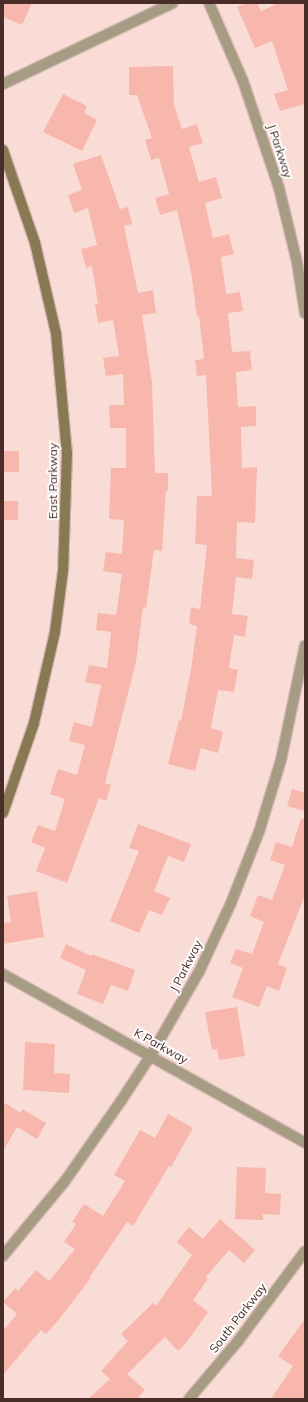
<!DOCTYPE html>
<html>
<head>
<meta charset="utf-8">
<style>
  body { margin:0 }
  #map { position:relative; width:308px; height:1402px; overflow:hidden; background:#fadcd7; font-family:Mulish,sans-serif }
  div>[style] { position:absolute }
  .building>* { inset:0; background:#f8b7ac; transform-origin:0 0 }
  .roads { filter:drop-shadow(1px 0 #d6b9b4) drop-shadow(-1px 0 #d6b9b4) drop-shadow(0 1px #d6b9b4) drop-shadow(0 -1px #d6b9b4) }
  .street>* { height:10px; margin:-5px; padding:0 5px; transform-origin:5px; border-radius:5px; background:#a69c83 }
  .secondary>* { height:10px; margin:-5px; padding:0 5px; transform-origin:5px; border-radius:5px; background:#887953 }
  span { translate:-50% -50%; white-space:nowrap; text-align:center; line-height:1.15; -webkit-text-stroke:3.5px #fff; paint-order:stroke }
  .street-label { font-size:12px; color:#482d28 }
  .frame { position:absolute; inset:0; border:4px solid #482d28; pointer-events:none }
</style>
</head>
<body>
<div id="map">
  <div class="building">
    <div style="clip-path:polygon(3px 3px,32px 3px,22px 25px,3px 17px)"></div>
    <div style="clip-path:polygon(247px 3px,257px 3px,261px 11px,279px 3px,305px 3px,305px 104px,280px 111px,274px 94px,288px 90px,272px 41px,255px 48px,237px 7px)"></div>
    <div style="clip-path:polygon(173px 66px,174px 105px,182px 129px,197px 124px,203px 143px,189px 147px,199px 182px,216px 177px,222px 198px,205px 203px,213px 238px,229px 234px,234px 254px,221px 257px,226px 294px,240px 292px,243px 311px,228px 313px,232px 352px,250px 351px,252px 370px,236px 372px,238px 407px,256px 406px,256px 426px,241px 427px,242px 468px,257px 467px,255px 523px,237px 522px,236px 558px,254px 560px,252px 579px,236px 577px,232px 614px,248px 616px,245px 637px,234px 635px,229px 668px,238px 670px,234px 692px,218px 690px,211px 728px,223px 732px,218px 753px,201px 748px,195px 771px,168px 764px,179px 720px,181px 721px,191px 669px,197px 626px,189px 624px,191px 607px,200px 609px,207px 545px,195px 544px,197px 496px,212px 496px,206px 375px,197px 376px,195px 360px,204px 359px,199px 316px,197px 317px,191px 272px,177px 210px,160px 215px,155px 198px,169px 194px,159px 158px,151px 160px,145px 140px,152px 138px,137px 95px,129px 95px,129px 67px)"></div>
    <div style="clip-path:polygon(63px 94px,87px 106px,84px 113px,97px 120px,82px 151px,43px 132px)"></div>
    <div style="clip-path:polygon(101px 155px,120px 209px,128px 207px,132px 224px,124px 226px,138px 293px,153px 290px,156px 313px,142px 315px,152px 382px,155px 473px,168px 473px,168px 491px,166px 491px,162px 551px,154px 550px,146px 608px,143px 607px,136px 662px,105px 783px,111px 785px,106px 801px,99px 798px,67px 883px,36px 871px,45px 848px,31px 842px,38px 825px,55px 831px,65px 799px,50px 794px,58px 769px,77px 775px,85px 745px,69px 741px,74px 722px,92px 727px,101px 685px,85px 682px,89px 665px,107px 668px,111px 632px,96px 630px,98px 613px,116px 615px,122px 574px,103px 571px,106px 552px,122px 554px,124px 520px,109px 519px,111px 468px,126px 468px,126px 428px,110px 428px,109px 405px,124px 405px,123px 374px,106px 376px,103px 358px,119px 356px,113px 320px,98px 323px,95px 304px,98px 304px,92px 266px,86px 268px,81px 249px,97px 245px,88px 208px,74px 213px,68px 195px,82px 190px,73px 164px)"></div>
    <div style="left:3px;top:451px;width:16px;height:21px"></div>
    <div style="left:3px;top:501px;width:15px;height:19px"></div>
    <div style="clip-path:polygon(292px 789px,305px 793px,305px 811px,287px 806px)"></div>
    <div style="clip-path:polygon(301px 819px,305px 819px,305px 895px,278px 964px,287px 968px,279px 991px,267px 986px,259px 1007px,232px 997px,243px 968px,230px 963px,236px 949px,252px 954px,264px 922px,250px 916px,258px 895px,272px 900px,285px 865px,270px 860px,276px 842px,292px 847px)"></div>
    <div style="clip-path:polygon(138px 824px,191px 844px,184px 862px,168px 856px,154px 891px,170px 898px,162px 915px,149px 910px,139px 933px,110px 921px,139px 851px,129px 848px)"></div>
    <div style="clip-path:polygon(37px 891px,44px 937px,3px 944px,3px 923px,11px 922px,7px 896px)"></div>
    <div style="clip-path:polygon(66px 944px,91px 956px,92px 954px,135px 970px,128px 991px,111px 985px,103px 1004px,77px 994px,86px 970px,60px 958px)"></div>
    <div style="clip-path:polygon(237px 1007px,245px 1056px,219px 1060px,217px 1049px,212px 1050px,205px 1012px)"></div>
    <div style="clip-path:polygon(25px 1042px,55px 1044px,54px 1073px,70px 1074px,69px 1093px,23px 1090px)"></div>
    <div style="clip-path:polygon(3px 1102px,21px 1113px,22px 1109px,46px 1123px,37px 1139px,17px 1127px,3px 1151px)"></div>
    <div style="clip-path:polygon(168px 1114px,193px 1128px,171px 1167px,169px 1166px,133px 1226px,127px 1222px,89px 1278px,90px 1279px,57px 1322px,46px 1334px,41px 1330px,3px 1375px,3px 1331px,17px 1314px,3px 1302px,15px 1288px,18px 1291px,36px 1270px,49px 1281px,75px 1249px,64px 1242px,76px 1224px,72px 1222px,84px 1204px,103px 1216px,125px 1181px,114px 1175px,140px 1130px,155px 1138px)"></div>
    <div style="clip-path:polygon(237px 1167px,266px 1168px,265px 1193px,281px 1194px,280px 1215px,263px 1214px,263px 1220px,235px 1219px)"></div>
    <div style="clip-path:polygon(220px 1219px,255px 1250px,244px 1263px,229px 1250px,206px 1277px,208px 1279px,193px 1300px,208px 1312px,187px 1342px,178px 1351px,165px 1337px,127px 1374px,145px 1390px,137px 1399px,88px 1399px,110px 1379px,101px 1371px,128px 1341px,121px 1334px,153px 1303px,156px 1306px,192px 1255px,177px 1242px,189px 1227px,203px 1239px)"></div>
    <div style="clip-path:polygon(305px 1319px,305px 1399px,271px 1399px,293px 1366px,278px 1356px)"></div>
  </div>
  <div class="roads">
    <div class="street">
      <div style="left:209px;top:3px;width:85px;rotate:66.4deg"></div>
      <div style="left:243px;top:81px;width:113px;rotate:71.4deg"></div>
      <div style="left:279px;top:188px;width:76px;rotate:76.3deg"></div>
      <div style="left:297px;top:262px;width:52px;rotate:81.1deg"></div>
      <div style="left:3px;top:84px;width:188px;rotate:-25.5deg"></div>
      <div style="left:3px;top:974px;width:346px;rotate:29.2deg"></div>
      <div style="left:3px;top:1256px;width:97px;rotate:-50.4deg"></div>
      <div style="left:65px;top:1181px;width:98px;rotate:-55deg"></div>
      <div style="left:121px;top:1101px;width:55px;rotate:-56.9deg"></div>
      <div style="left:151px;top:1055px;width:96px;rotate:-60deg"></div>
      <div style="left:199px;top:972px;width:76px;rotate:-65.1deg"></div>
      <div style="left:231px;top:903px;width:76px;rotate:-68.5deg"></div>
      <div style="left:259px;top:832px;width:75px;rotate:-73deg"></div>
      <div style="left:281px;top:760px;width:117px;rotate:-78.2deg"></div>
      <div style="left:189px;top:1399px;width:76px;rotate:-49.8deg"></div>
      <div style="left:238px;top:1341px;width:112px;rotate:-53.3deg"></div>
    </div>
    <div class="secondary">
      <div style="left:3px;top:150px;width:98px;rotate:71deg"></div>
      <div style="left:35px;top:243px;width:92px;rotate:76.9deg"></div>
      <div style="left:56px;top:333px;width:121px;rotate:84.8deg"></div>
      <div style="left:67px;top:453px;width:118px;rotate:91.9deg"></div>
      <div style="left:63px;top:571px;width:62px;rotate:97.5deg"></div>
      <div style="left:55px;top:632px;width:93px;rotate:103deg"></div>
      <div style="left:34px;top:723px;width:95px;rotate:109deg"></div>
    </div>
  </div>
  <div class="street-label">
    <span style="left:280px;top:151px;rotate:72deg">J Parkway</span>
    <span style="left:53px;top:481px;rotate:-90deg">East Parkway</span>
    <span style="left:186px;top:966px;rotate:-63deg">J Parkway</span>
    <span style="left:161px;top:1046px;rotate:29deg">K Parkway</span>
    <span style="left:238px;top:1318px;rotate:-52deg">South Parkway</span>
  </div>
  <div class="frame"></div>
</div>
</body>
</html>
